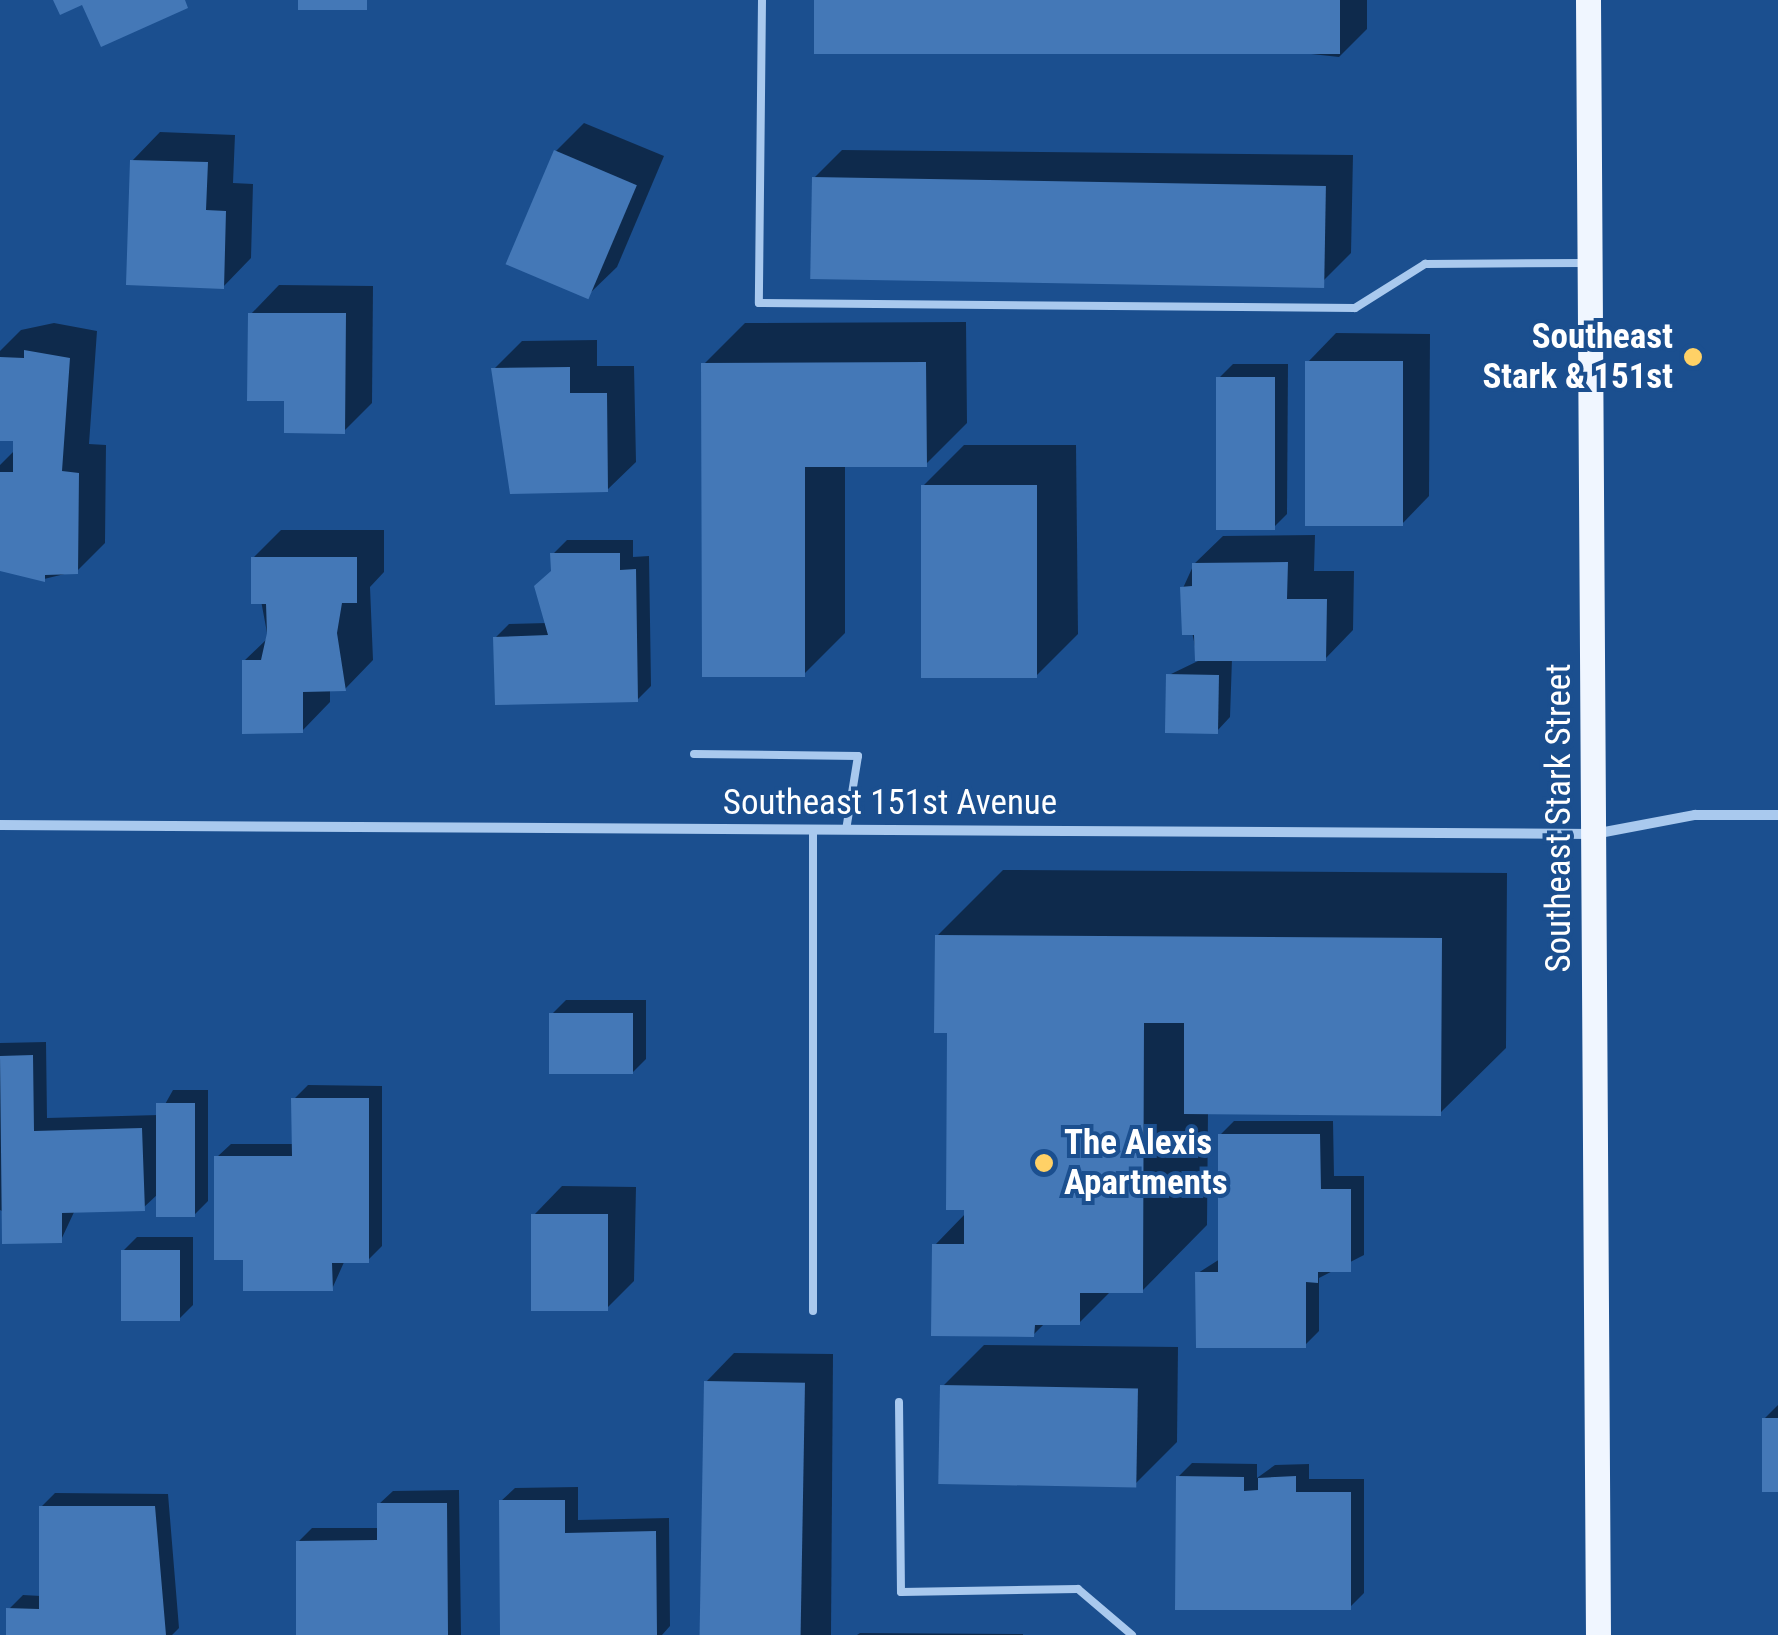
<!DOCTYPE html>
<html>
<head>
<meta charset="utf-8">
<style>
  body { margin:0 }
  #map { position:relative; width:1778px; height:1635px; overflow:hidden; background:#1b4f8f; font-family:"Roboto Condensed",sans-serif }
  div>[style] { position:absolute }
  .shadow>* { inset:0; background:#0007 }
  .building>* { inset:0; background:#4478b7; transform-origin:0 0 }
  .lane>* { height:8px; margin:-4px; padding:0 4px; transform-origin:4px; border-radius:4px; background:#a9c9ee }
  .street>* { height:10px; margin:-5px; padding:0 5px; transform-origin:5px; border-radius:5px; background:#a9c9ee }
  .primary>* { height:25px; margin:-12.5px; padding:0 12.5px; transform-origin:12.5px; border-radius:12.5px; background:#f0f6ff }
  .dots>* { width:28px; height:28px; translate:-50% -50%; box-sizing:border-box; border:5px solid #1b4f8f; border-radius:50% }
  span { translate:-50% -50%; white-space:nowrap; text-align:center; line-height:1.15; -webkit-text-stroke:8px #1b4f8f; paint-order:stroke }
  .poi-label { font-size:35px; color:#fff; font-weight:700 }
  .right { translate:-100% -50%; text-align:right }
  .left { translate:0 -50%; text-align:left }
  .street-label { font-size:35px; color:#fff }
</style>
</head>
<body>
<div id="map">
  <div class="shadow">
    <div style="clip-path:polygon(816px 0,1367px 0,1367px 29px,1339px 57px)"></div>
    <div style="clip-path:polygon(584px 123px,664px 156px,617px 267px,588px 295px,556px 151px)"></div>
    <div style="clip-path:polygon(160px 132px,235px 135px,233px 183px,253px 184px,251px 258px,223px 287px,132px 161px)"></div>
    <div style="clip-path:polygon(842px 150px,1353px 155px,1351px 253px,1323px 281px,814px 178px)"></div>
    <div style="clip-path:polygon(279px 285px,373px 286px,372px 403px,344px 431px,286px 399px,251px 314px)"></div>
    <div style="clip-path:polygon(966px 322px,967px 423px,926px 464px,845px 464px,845px 633px,804px 674px,704px 364px,745px 323px)"></div>
    <div style="clip-path:polygon(54px 323px,97px 331px,89px 444px,106px 445px,105px 543px,77px 571px,44px 579px,0 570px,0 465px,15px 450px,15px 439px,0 439px,0 351px,21px 330px)"></div>
    <div style="clip-path:polygon(1336px 333px,1430px 334px,1429px 496px,1401px 525px,1308px 362px)"></div>
    <div style="clip-path:polygon(597px 340px,597px 366px,634px 366px,636px 462px,607px 490px,494px 369px,522px 341px)"></div>
    <div style="clip-path:polygon(1233px 364px,1288px 364px,1287px 514px,1273px 528px,1219px 378px)"></div>
    <div style="clip-path:polygon(964px 445px,1076px 445px,1078px 634px,1037px 675px,923px 486px)"></div>
    <div style="clip-path:polygon(281px 530px,384px 530px,384px 572px,370px 587px,373px 660px,345px 689px,330px 689px,330px 702px,302px 731px,244px 661px,268px 638px,253px 558px)"></div>
    <div style="clip-path:polygon(1315px 535px,1314px 571px,1354px 571px,1353px 630px,1325px 659px,1232px 659px,1230px 717px,1217px 731px,1169px 675px,1198px 661px,1183px 588px,1194px 564px,1223px 536px)"></div>
    <div style="clip-path:polygon(567px 540px,633px 540px,633px 557px,649px 556px,651px 686px,637px 700px,495px 638px,509px 624px,547px 623px,553px 554px)"></div>
    <div style="clip-path:polygon(1003px 870px,1507px 873px,1506px 1048px,1440px 1113px,1208px 1112px,1207px 1225px,1142px 1291px,1111px 1291px,1079px 1323px,1045px 1323px,1033px 1335px,934px 1246px,966px 1213px,937px 936px)"></div>
    <div style="clip-path:polygon(566px 1000px,646px 1000px,646px 1059px,632px 1073px,552px 1014px)"></div>
    <div style="clip-path:polygon(46px 1042px,47px 1118px,159px 1115px,173px 1090px,208px 1090px,208px 1201px,194px 1215px,158px 1194px,143px 1208px,75px 1210px,61px 1240px,0 1210px,0 1043px)"></div>
    <div style="clip-path:polygon(308px 1085px,382px 1086px,382px 1246px,368px 1260px,345px 1260px,332px 1289px,246px 1257px,217px 1157px,231px 1144px,295px 1144px,294px 1099px)"></div>
    <div style="clip-path:polygon(1234px 1121px,1333px 1121px,1334px 1176px,1364px 1176px,1364px 1255px,1319px 1278px,1319px 1331px,1305px 1345px,1198px 1273px,1220px 1259px,1220px 1135px)"></div>
    <div style="clip-path:polygon(562px 1186px,636px 1187px,634px 1281px,606px 1309px,534px 1215px)"></div>
    <div style="clip-path:polygon(137px 1237px,193px 1237px,193px 1305px,179px 1319px,123px 1251px)"></div>
    <div style="clip-path:polygon(984px 1345px,1178px 1347px,1177px 1442px,1136px 1483px,943px 1386px)"></div>
    <div style="clip-path:polygon(734px 1353px,833px 1354px,831px 1635px,704px 1635px,706px 1382px)"></div>
    <div style="clip-path:polygon(1778px 1405px,1778px 1490px,1764px 1419px)"></div>
    <div style="clip-path:polygon(1192px 1463px,1257px 1464px,1257px 1478px,1275px 1465px,1309px 1464px,1309px 1479px,1364px 1479px,1364px 1593px,1350px 1607px,1178px 1477px)"></div>
    <div style="clip-path:polygon(578px 1487px,578px 1520px,669px 1518px,670px 1626px,662px 1635px,502px 1635px,501px 1501px,515px 1488px)"></div>
    <div style="clip-path:polygon(459px 1490px,461px 1635px,298px 1635px,298px 1542px,312px 1528px,379px 1528px,379px 1504px,393px 1491px)"></div>
    <div style="clip-path:polygon(55px 1493px,168px 1494px,179px 1628px,172px 1635px,8px 1635px,9px 1609px,23px 1595px,41px 1596px,41px 1507px)"></div>
    <div style="clip-path:polygon(860px 1633px,1023px 1634px,1023px 1635px,857px 1635px)"></div>
  </div>
  <div class="building">
    <div style="clip-path:polygon(53px 0,185px 0,188px 8px,101px 47px,82px 5px,60px 15px)"></div>
    <div style="left:298px;top:0;width:69px;height:10px"></div>
    <div style="left:814px;top:0;width:526px;height:54px"></div>
    <div style="left:554px;top:150px;width:90px;height:124px;rotate:23deg"></div>
    <div style="clip-path:polygon(130px 160px,208px 162px,206px 210px,226px 211px,224px 289px,126px 285px)"></div>
    <div style="left:812px;top:177px;width:514px;height:102px;rotate:1deg"></div>
    <div style="clip-path:polygon(248px 313px,346px 313px,345px 434px,284px 433px,284px 401px,247px 401px)"></div>
    <div style="clip-path:polygon(24px 350px,70px 358px,62px 471px,79px 473px,78px 574px,45px 575px,45px 582px,0 571px,0 472px,13px 472px,13px 441px,0 441px,0 357px,24px 358px)"></div>
    <div style="left:1305px;top:361px;width:98px;height:165px"></div>
    <div style="clip-path:polygon(926px 362px,927px 467px,805px 467px,805px 677px,702px 677px,701px 363px)"></div>
    <div style="clip-path:polygon(570px 367px,570px 393px,607px 393px,608px 492px,510px 494px,491px 368px)"></div>
    <div style="left:1216px;top:377px;width:59px;height:153px"></div>
    <div style="left:921px;top:485px;width:116px;height:193px"></div>
    <div style="clip-path:polygon(550px 553px,620px 553px,620px 570px,636px 569px,638px 702px,495px 705px,493px 637px,548px 635px,534px 586px,551px 571px)"></div>
    <div style="clip-path:polygon(251px 557px,357px 557px,357px 603px,342px 603px,337px 633px,346px 691px,303px 692px,303px 733px,242px 734px,242px 660px,261px 660px,267px 633px,266px 604px,251px 604px)"></div>
    <div style="clip-path:polygon(1288px 562px,1287px 599px,1327px 599px,1326px 661px,1195px 661px,1194px 635px,1182px 635px,1180px 587px,1192px 586px,1192px 563px)"></div>
    <div style="left:1166px;top:674px;width:53px;height:59px;rotate:1deg"></div>
    <div style="clip-path:polygon(935px 935px,1442px 938px,1441px 1116px,1184px 1114px,1184px 1023px,1144px 1023px,1143px 1293px,1080px 1293px,1080px 1325px,1035px 1325px,1034px 1337px,931px 1336px,932px 1244px,964px 1244px,964px 1210px,946px 1210px,947px 1033px,934px 1033px)"></div>
    <div style="left:549px;top:1013px;width:84px;height:61px"></div>
    <div style="clip-path:polygon(33px 1055px,34px 1131px,142px 1128px,145px 1211px,62px 1213px,62px 1243px,2px 1244px,0 1056px)"></div>
    <div style="clip-path:polygon(291px 1098px,369px 1098px,369px 1263px,332px 1263px,333px 1291px,243px 1291px,243px 1260px,214px 1260px,214px 1156px,292px 1156px)"></div>
    <div style="left:156px;top:1103px;width:39px;height:114px"></div>
    <div style="clip-path:polygon(1218px 1134px,1320px 1134px,1321px 1189px,1351px 1189px,1351px 1272px,1318px 1272px,1318px 1283px,1306px 1282px,1306px 1348px,1196px 1348px,1195px 1272px,1218px 1272px)"></div>
    <div style="left:531px;top:1214px;width:77px;height:97px"></div>
    <div style="left:121px;top:1250px;width:59px;height:71px"></div>
    <div style="left:704px;top:1381px;width:101px;height:254px;rotate:1deg"></div>
    <div style="left:940px;top:1385px;width:198px;height:99px;rotate:1deg"></div>
    <div style="left:1762px;top:1418px;width:16px;height:74px"></div>
    <div style="clip-path:polygon(1176px 1476px,1244px 1477px,1244px 1491px,1258px 1490px,1258px 1478px,1296px 1476px,1296px 1492px,1351px 1492px,1351px 1610px,1175px 1610px)"></div>
    <div style="clip-path:polygon(499px 1500px,565px 1500px,565px 1533px,656px 1531px,657px 1635px,500px 1635px)"></div>
    <div style="clip-path:polygon(377px 1503px,447px 1503px,448px 1635px,296px 1635px,296px 1541px,377px 1540px)"></div>
    <div style="clip-path:polygon(39px 1506px,155px 1506px,166px 1635px,6px 1635px,6px 1608px,39px 1609px)"></div>
  </div>
  <div class="lane">
    <div style="left:762px;top:0;width:303px;rotate:90.6deg"></div>
    <div style="left:759px;top:303px;width:596px;rotate:0.48deg"></div>
    <div style="left:1355px;top:308px;width:83px;rotate:-32.2deg"></div>
    <div style="left:1425px;top:264px;width:159px;rotate:-0.4deg"></div>
    <div style="left:694px;top:754px;width:164px;rotate:0.7deg"></div>
    <div style="left:858px;top:756px;width:75px;rotate:99.2deg"></div>
    <div style="left:813px;top:830px;width:481px;rotate:90deg"></div>
    <div style="left:899px;top:1402px;width:190px;rotate:89.4deg"></div>
    <div style="left:901px;top:1592px;width:177px;rotate:-1deg"></div>
    <div style="left:1078px;top:1589px;width:71px;rotate:40.4deg"></div>
  </div>
  <div class="street">
    <div style="left:0;top:825px;width:1594px;rotate:0.32deg"></div>
    <div style="left:1594px;top:834px;width:103px;rotate:-10.7deg"></div>
    <div style="left:1695px;top:815px;width:83px"></div>
  </div>
  <div class="primary">
    <div style="left:1588px;top:0;width:1635px;rotate:89.65deg"></div>
  </div>
  <div class="dots">
    <div style="left:1693px;top:357px;background:#ffd166"></div>
    <div style="left:1044px;top:1163px;background:#ffd166"></div>
  </div>
  <div class="poi-label">
    <span class="right" style="left:1673px;top:357px">Southeast<br>Stark &amp; 151st</span>
    <span class="left" style="left:1064px;top:1163px">The Alexis<br>Apartments</span>
  </div>
  <div class="street-label">
    <span style="left:890px;top:803px">Southeast 151st Avenue</span>
    <span style="left:1559px;top:818px;rotate:-90deg">Southeast Stark Street</span>
  </div>
</div>
</body>
</html>
